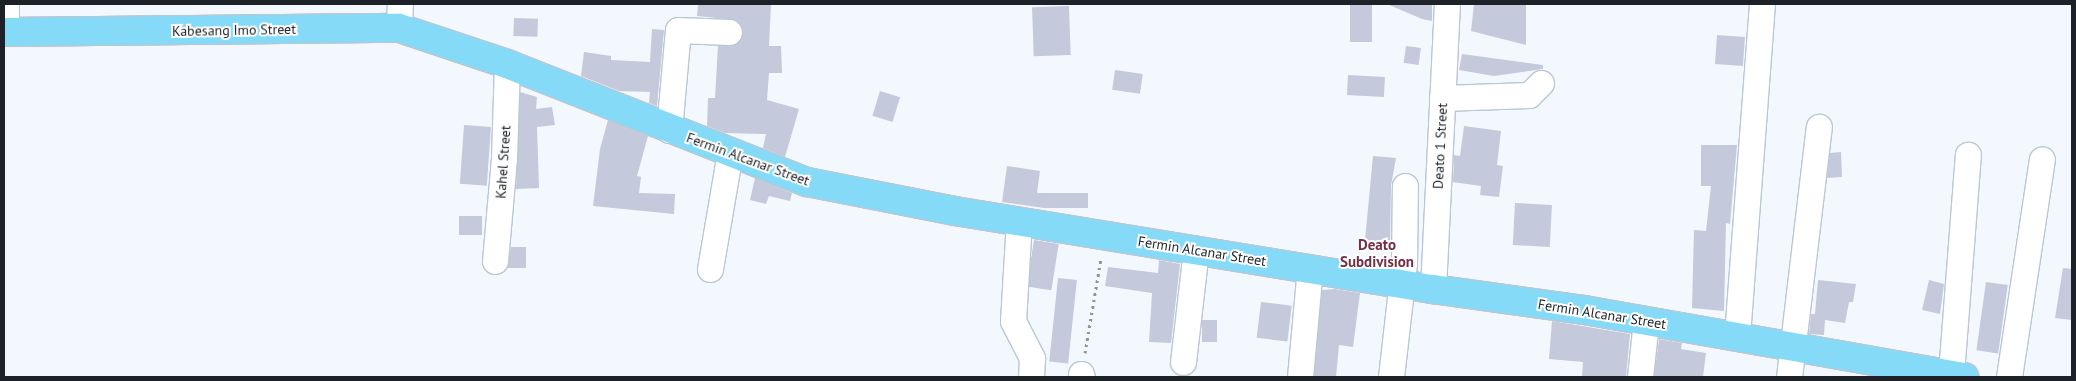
<!DOCTYPE html>
<html>
<head>
<meta charset="utf-8">
<style>
  body { margin:0 }
  #map { position:relative; width:2076px; height:381px; overflow:hidden; background:#f2f8fd; font-family:"PT Sans",sans-serif }
  div>[style] { position:absolute }
  .building>* { inset:0; background:#c4c9db; transform-origin:0 0 }
  .path>* { height:3px; margin-top:-1.5px; transform-origin:0; background:repeating-linear-gradient(90deg,#8f949a 0 2.5px,transparent 0 6.5px) }
  .roads { filter:drop-shadow(1px 0 #b9c7d5) drop-shadow(-1px 0 #b9c7d5) drop-shadow(0 1px #b9c7d5) drop-shadow(0 -1px #b9c7d5) }
  .minor>* { height:25px; margin:-12.5px; padding:0 12.5px; transform-origin:12.5px; border-radius:12.5px; background:#fff }
  .major>* { height:28px; margin:-14px; padding:0 14px; transform-origin:14px; border-radius:14px; background:#85dbf7 }
  span { translate:-50% -50%; white-space:nowrap; text-align:center; line-height:1.15; -webkit-text-stroke:4px #fff; paint-order:stroke }
  .street-label { font-size:14px; color:#1d2228 }
  .neighbourhood-label { font-size:15px; color:#752f45; font-weight:700 }
  .frame { position:absolute; inset:0; border:5px solid #1d2228; pointer-events:none }
</style>
</head>
<body>
<div id="map">
  <div class="building">
    <div style="clip-path:polygon(698px 4px,771px 4px,769px 46px,781px 46px,782px 73px,769px 73px,767px 100px,799px 109px,785px 157px,763px 148px,766px 134px,725px 133px,707px 126px,708px 98px,715px 98px,718px 46px,736px 44px,743px 32px,736px 20px,697px 16px)"></div>
    <div style="left:1350px;top:4px;width:22px;height:38px"></div>
    <div style="clip-path:polygon(1387px 4px,1432px 4px,1432px 21px,1422px 19px)"></div>
    <div style="clip-path:polygon(1474px 4px,1526px 4px,1526px 45px,1471px 31px)"></div>
    <div style="left:1069px;top:6px;width:49px;height:37px;rotate:88deg"></div>
    <div style="left:514px;top:18px;width:24px;height:18px;rotate:2deg"></div>
    <div style="clip-path:polygon(652px 29px,664px 30px,657px 106px,649px 103px,650px 92px,619px 91px,581px 76px,584px 52px,611px 56px,611px 60px,650px 62px)"></div>
    <div style="left:1717px;top:35px;width:28px;height:29px;rotate:4deg"></div>
    <div style="left:1406px;top:46px;width:15px;height:17px;rotate:8deg"></div>
    <div style="clip-path:polygon(1462px 54px,1543px 65px,1543px 69px,1494px 76px,1459px 70px)"></div>
    <div style="left:1115px;top:70px;width:28px;height:20px;rotate:8deg"></div>
    <div style="left:1348px;top:75px;width:37px;height:20px;rotate:3deg"></div>
    <div style="left:880px;top:91px;width:21px;height:26px;rotate:17deg"></div>
    <div style="clip-path:polygon(520px 92px,537px 97px,536px 109px,552px 107px,555px 125px,537px 127px,539px 188px,516px 189px)"></div>
    <div style="clip-path:polygon(608px 120px,648px 136px,637px 176px,641px 177px,639px 193px,675px 194px,674px 214px,593px 206px,600px 149px)"></div>
    <div style="left:464px;top:125px;width:27px;height:59px;rotate:4deg"></div>
    <div style="clip-path:polygon(1464px 126px,1501px 131px,1497px 165px,1503px 166px,1499px 197px,1480px 195px,1481px 186px,1453px 182px,1454px 155px,1460px 156px)"></div>
    <div style="clip-path:polygon(1701px 145px,1737px 145px,1730px 224px,1726px 223px,1724px 311px,1692px 308px,1694px 230px,1706px 231px,1711px 186px,1701px 186px)"></div>
    <div style="clip-path:polygon(1841px 152px,1842px 177px,1827px 178px,1830px 153px)"></div>
    <div style="clip-path:polygon(1373px 156px,1396px 158px,1391px 186px,1390px 243px,1365px 240px)"></div>
    <div style="clip-path:polygon(1007px 166px,1040px 171px,1037px 193px,1088px 193px,1088px 208px,1044px 208px,1002px 202px)"></div>
    <div style="clip-path:polygon(755px 178px,792px 193px,790px 201px,769px 196px,766px 204px,750px 200px)"></div>
    <div style="left:1515px;top:203px;width:37px;height:42px;rotate:3deg"></div>
    <div style="left:459px;top:216px;width:23px;height:19px"></div>
    <div style="left:1034px;top:240px;width:25px;height:47px;rotate:9deg"></div>
    <div style="clip-path:polygon(511px 247px,526px 247px,526px 268px,507px 268px)"></div>
    <div style="clip-path:polygon(1159px 260px,1180px 264px,1171px 343px,1149px 342px,1152px 293px,1105px 286px,1108px 267px,1158px 273px)"></div>
    <div style="clip-path:polygon(2063px 268px,2072px 269px,2072px 320px,2055px 318px)"></div>
    <div style="left:1058px;top:278px;width:19px;height:84px;rotate:6deg"></div>
    <div style="clip-path:polygon(1818px 280px,1856px 284px,1853px 302px,1849px 302px,1845px 323px,1825px 320px,1824px 335px,1809px 334px,1811px 314px,1815px 314px)"></div>
    <div style="clip-path:polygon(1929px 280px,1944px 284px,1940px 314px,1922px 310px)"></div>
    <div style="left:1986px;top:282px;width:22px;height:69px;rotate:8deg"></div>
    <div style="clip-path:polygon(1335px 289px,1360px 293px,1353px 347px,1339px 345px,1336px 377px,1314px 377px,1322px 290px)"></div>
    <div style="left:1261px;top:302px;width:31px;height:36px;rotate:7deg"></div>
    <div style="left:1202px;top:320px;width:15px;height:22px"></div>
    <div style="clip-path:polygon(1552px 321px,1630px 334px,1626px 377px,1582px 377px,1583px 362px,1549px 359px)"></div>
    <div style="clip-path:polygon(1659px 339px,1682px 343px,1681px 349px,1706px 353px,1703px 377px,1654px 377px)"></div>
  </div>
  <div class="path">
    <div style="left:1085px;top:353px;width:96px;rotate:-80.4deg"></div>
  </div>
  <div class="roads">
    <div class="minor">
      <div style="left:6px;top:4px;width:28px;rotate:88deg"></div>
      <div style="left:399px;top:28px;width:24px;rotate:-88deg"></div>
      <div style="left:1442px;top:98px;width:87px;rotate:-2deg"></div>
      <div style="left:1529px;top:95px;width:17px;rotate:-45deg"></div>
      <div style="left:669px;top:130px;width:100px;rotate:-84.9deg"></div>
      <div style="left:678px;top:30px;width:51px;rotate:2.2deg"></div>
      <div style="left:1019px;top:220px;width:101px;rotate:93.4deg"></div>
      <div style="left:1013px;top:321px;width:42px;rotate:62.8deg"></div>
      <div style="left:1032px;top:358px;width:19px;rotate:93deg"></div>
      <div style="left:495px;top:261px;width:103px;rotate:-85deg"></div>
      <div style="left:504px;top:158px;width:94px;rotate:-88.2deg"></div>
      <div style="left:710px;top:269px;width:119px;rotate:-80.3deg"></div>
      <div style="left:1433px;top:289px;width:285px;rotate:-87.2deg"></div>
      <div style="left:1737px;top:336px;width:333px;rotate:-85.7deg"></div>
      <div style="left:1183px;top:362px;width:113px;rotate:-83.4deg"></div>
      <div style="left:1081px;top:374px;width:3px;rotate:72deg"></div>
      <div style="left:1951px;top:374px;width:220px;rotate:-85.6deg"></div>
      <div style="left:1300px;top:377px;width:109px;rotate:-84.8deg"></div>
      <div style="left:1391px;top:377px;width:115px;rotate:-83.5deg"></div>
      <div style="left:1404px;top:263px;width:77px;rotate:-89.3deg"></div>
      <div style="left:1640px;top:377px;width:56px;rotate:-83.9deg"></div>
      <div style="left:1789px;top:377px;width:252px;rotate:-83.2deg"></div>
      <div style="left:2009px;top:377px;width:220px;rotate:-81.4deg"></div>
    </div>
    <div class="major">
      <div style="left:4px;top:32px;width:395px;rotate:-0.6deg"></div>
      <div style="left:399px;top:28px;width:114px;rotate:18.4deg"></div>
      <div style="left:507px;top:64px;width:322px;rotate:21.5deg"></div>
      <div style="left:807px;top:182px;width:151px;rotate:11.1deg"></div>
      <div style="left:955px;top:211px;width:484px;rotate:9.3deg"></div>
      <div style="left:1433px;top:289px;width:152px;rotate:7.9deg"></div>
      <div style="left:1584px;top:310px;width:386px;rotate:10deg"></div>
    </div>
  </div>
  <div class="street-label">
    <span style="left:234px;top:30px;rotate:-1deg">Kabesang Imo Street</span>
    <span style="left:1440px;top:146px;rotate:-87deg">Deato 1 Street</span>
    <span style="left:748px;top:159px;rotate:20deg">Fermin Alcanar Street</span>
    <span style="left:503px;top:162px;rotate:-86deg">Kahel Street</span>
    <span style="left:1202px;top:251px;rotate:9deg">Fermin Alcanar Street</span>
    <span style="left:1602px;top:314px;rotate:9deg">Fermin Alcanar Street</span>
  </div>
  <div class="neighbourhood-label">
    <span style="left:1377px;top:253px">Deato<br>Subdivision</span>
  </div>
  <div class="frame"></div>
</div>
</body>
</html>
